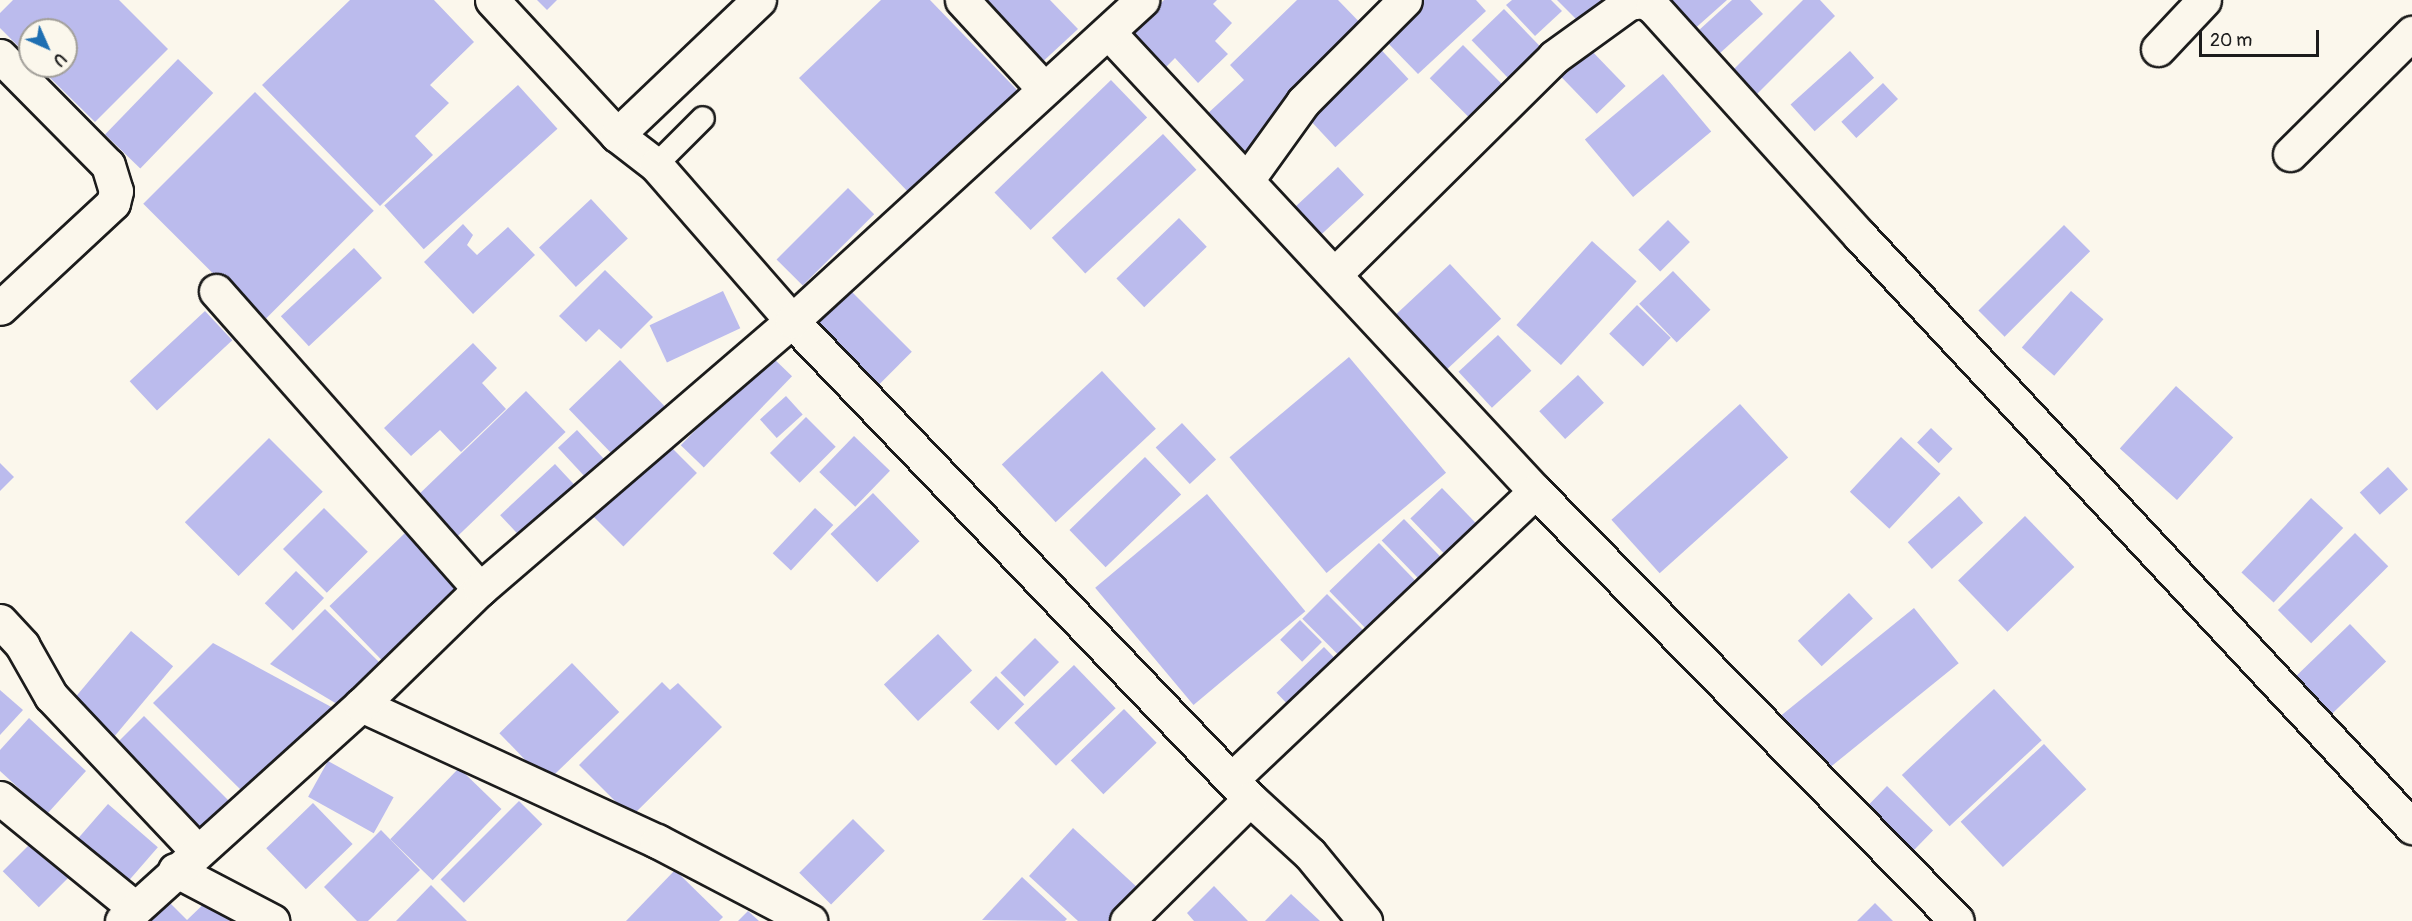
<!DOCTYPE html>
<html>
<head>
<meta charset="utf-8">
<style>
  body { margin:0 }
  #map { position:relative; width:2412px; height:921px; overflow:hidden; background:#fbf7ec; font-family:Pangolin,sans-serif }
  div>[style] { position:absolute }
  .building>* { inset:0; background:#bbbbed; transform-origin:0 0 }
  .roads { filter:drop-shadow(2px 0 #1c1c1c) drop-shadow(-2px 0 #1c1c1c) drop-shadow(0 2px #1c1c1c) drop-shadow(0 -2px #1c1c1c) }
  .service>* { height:22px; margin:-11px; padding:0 11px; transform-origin:11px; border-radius:11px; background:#fbf7ec }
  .minor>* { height:33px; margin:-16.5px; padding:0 16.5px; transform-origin:16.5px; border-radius:16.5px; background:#fbf7ec }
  span { translate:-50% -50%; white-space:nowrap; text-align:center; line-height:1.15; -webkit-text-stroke:4.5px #fbf7ec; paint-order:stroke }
  .north { position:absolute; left:18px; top:18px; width:60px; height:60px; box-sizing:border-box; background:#fbf7ec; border:2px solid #a29f99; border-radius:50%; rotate:135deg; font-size:16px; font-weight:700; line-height:24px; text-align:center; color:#1c1c1c }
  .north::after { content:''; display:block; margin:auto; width:21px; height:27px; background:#1f6fb2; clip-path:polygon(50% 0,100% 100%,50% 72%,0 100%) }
  .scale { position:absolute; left:2199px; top:30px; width:120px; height:27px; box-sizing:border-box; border:3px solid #1c1c1c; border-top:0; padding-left:8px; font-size:18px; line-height:21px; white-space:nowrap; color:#1c1c1c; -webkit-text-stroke:4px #fbf7ec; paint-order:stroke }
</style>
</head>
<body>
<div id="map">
  <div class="building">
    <div style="clip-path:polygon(13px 0,119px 0,168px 49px,95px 122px,38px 66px,66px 66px,66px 30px,30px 30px,30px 58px,0 28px,0 13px)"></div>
    <div style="clip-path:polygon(350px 0,434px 0,474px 42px,430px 85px,449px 103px,415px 136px,433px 155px,380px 206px,262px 85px)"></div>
    <div style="clip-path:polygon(537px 0,557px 0,547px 10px)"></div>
    <div style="clip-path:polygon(881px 0,930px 0,1019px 92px,911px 195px,799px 78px)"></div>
    <div style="clip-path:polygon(981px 0,1050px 0,1078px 29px,1037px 67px)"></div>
    <div style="clip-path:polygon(1164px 0,1217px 0,1213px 4px,1232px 23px,1215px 41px,1228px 54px,1198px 83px,1175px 58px,1165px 68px,1131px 33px)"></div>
    <div style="clip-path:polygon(1297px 0,1338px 0,1369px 32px,1243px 153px,1206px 115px,1244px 80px,1230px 65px)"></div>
    <div style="clip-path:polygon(1422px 0,1476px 0,1486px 11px,1418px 74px,1382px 37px)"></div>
    <div style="clip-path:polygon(1512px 0,1551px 0,1562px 11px,1535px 36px,1506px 5px)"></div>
    <div style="clip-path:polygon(1557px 0,1610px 0,1583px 26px)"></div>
    <div style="clip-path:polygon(1662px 0,1727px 0,1691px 32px)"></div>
    <div style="clip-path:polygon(1732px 0,1750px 0,1763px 14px,1719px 54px,1698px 31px)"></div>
    <div style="clip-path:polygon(1803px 0,1820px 0,1835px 16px,1754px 97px,1730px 73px)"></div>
    <div style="left:1504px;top:9px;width:58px;height:45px;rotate:46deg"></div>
    <div style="left:1373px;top:41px;width:52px;height:100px;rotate:47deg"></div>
    <div style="left:1463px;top:45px;width:61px;height:47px;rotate:45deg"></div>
    <div style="left:1586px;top:45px;width:57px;height:40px;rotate:46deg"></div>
    <div style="left:1850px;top:51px;width:36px;height:80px;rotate:48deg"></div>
    <div style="left:178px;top:59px;width:49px;height:105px;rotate:44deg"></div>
    <div style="left:1663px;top:74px;width:75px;height:102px;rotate:50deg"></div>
    <div style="left:1111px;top:80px;width:52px;height:162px;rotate:46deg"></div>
    <div style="left:1883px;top:83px;width:22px;height:57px;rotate:47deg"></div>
    <div style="left:518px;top:85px;width:59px;height:180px;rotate:48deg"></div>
    <div style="left:255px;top:92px;width:168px;height:158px;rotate:45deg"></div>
    <div style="left:1163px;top:134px;width:49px;height:152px;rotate:47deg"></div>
    <div style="left:1338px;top:167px;width:38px;height:62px;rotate:47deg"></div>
    <div style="left:848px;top:188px;width:37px;height:101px;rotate:45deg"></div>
    <div style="left:591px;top:199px;width:54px;height:71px;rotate:47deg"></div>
    <div style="left:1179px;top:218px;width:40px;height:87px;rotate:46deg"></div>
    <div style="left:1668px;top:220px;width:31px;height:42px;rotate:45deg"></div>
    <div style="clip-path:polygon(463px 224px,473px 235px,467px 245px,477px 255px,508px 227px,535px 255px,473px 314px,424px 262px)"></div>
    <div style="left:2064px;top:225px;width:37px;height:121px;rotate:45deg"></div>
    <div style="left:1592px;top:241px;width:60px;height:113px;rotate:42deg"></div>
    <div style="left:354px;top:248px;width:41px;height:100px;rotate:47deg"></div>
    <div style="left:1450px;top:264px;width:75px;height:74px;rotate:47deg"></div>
    <div style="clip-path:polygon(605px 270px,653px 317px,621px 349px,599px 329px,586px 342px,559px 316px)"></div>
    <div style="left:1673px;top:271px;width:54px;height:47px;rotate:46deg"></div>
    <div style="left:723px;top:291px;width:41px;height:81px;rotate:65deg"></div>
    <div style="left:851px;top:291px;width:86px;height:49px;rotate:45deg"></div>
    <div style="left:2071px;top:291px;width:43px;height:75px;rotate:41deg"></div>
    <div style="left:1637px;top:305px;width:47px;height:40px;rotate:44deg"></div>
    <div style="left:205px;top:311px;width:40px;height:103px;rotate:47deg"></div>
    <div style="left:1498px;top:335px;width:49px;height:54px;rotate:47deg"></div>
    <div style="clip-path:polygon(473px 343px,497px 368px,482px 383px,506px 409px,461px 452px,440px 430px,411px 456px,384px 428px)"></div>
    <div style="left:769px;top:354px;width:32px;height:127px;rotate:44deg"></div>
    <div style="left:1349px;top:357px;width:151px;height:156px;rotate:50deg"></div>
    <div style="left:620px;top:360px;width:74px;height:71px;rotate:46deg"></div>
    <div style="left:1102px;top:371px;width:79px;height:137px;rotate:47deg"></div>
    <div style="left:1578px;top:375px;width:38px;height:53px;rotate:47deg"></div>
    <div style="left:2176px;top:386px;width:77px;height:84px;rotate:42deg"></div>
    <div style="left:526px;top:391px;width:57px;height:156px;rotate:46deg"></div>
    <div style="left:786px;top:396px;width:25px;height:35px;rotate:48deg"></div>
    <div style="left:1740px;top:404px;width:72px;height:173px;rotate:48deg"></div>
    <div style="left:806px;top:417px;width:42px;height:51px;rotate:45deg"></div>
    <div style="left:1182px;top:423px;width:50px;height:36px;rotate:47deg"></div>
    <div style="left:1931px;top:428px;width:30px;height:20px;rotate:44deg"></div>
    <div style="left:577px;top:430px;width:45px;height:26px;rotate:47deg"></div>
    <div style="left:854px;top:436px;width:50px;height:50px;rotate:44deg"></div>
    <div style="left:1901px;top:437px;width:54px;height:75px;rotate:43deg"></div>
    <div style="left:269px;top:438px;width:76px;height:119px;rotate:45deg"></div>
    <div style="left:663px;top:439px;width:48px;height:104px;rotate:45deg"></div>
    <div style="left:1145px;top:457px;width:52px;height:105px;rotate:46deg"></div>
    <div style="clip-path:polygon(0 463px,14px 477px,0 491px)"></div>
    <div style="left:555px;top:464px;width:38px;height:75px;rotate:47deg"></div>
    <div style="left:2388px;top:467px;width:30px;height:38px;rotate:48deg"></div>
    <div style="left:1442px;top:488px;width:61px;height:44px;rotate:46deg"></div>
    <div style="left:873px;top:493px;width:67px;height:59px;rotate:46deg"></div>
    <div style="left:1207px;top:494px;width:153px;height:146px;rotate:50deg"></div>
    <div style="left:1959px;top:496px;width:36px;height:69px;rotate:48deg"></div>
    <div style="left:2311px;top:498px;width:44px;height:102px;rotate:43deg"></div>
    <div style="left:324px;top:508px;width:62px;height:58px;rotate:45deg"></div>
    <div style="left:815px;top:508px;width:25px;height:62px;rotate:43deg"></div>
    <div style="left:2025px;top:516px;width:71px;height:93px;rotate:46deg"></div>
    <div style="left:1404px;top:519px;width:65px;height:31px;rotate:46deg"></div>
    <div style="left:405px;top:533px;width:80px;height:105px;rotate:46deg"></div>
    <div style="left:2355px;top:533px;width:47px;height:109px;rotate:45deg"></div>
    <div style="left:1379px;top:543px;width:61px;height:69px;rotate:46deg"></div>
    <div style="left:296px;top:571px;width:39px;height:45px;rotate:44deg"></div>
    <div style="left:1849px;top:593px;width:35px;height:70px;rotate:47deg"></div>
    <div style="left:1327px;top:594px;width:65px;height:35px;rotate:45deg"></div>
    <div style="left:1914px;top:608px;width:71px;height:171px;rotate:51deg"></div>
    <div style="clip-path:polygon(325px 609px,379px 662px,337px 704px,270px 664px)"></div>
    <div style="left:1300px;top:620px;width:31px;height:28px;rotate:45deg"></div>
    <div style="left:2350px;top:624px;width:52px;height:86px;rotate:46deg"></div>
    <div style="left:131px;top:631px;width:55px;height:99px;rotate:40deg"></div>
    <div style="left:938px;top:634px;width:50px;height:74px;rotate:47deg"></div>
    <div style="left:1035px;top:638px;width:34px;height:49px;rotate:45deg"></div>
    <div style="clip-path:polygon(213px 643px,335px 709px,246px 795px,153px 703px)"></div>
    <div style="left:1324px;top:647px;width:32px;height:66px;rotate:46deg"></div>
    <div style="left:572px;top:663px;width:68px;height:101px;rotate:46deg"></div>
    <div style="left:1074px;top:665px;width:60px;height:83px;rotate:46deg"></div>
    <div style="left:996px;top:676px;width:40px;height:37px;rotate:45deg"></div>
    <div style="clip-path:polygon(662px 682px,670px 690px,678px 683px,722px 727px,631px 817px,579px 765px)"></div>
    <div style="left:1994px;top:689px;width:70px;height:126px;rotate:47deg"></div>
    <div style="clip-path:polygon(0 690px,23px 710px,0 735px)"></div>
    <div style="left:1124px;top:709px;width:47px;height:74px;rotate:46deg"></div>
    <div style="left:144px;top:716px;width:122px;height:47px;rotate:45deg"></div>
    <div style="clip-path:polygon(29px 718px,86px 771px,47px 814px,0 771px,0 750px)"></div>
    <div style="left:2044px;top:744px;width:62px;height:114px;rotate:47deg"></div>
    <div style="left:328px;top:761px;width:75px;height:41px;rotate:29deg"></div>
    <div style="left:459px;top:768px;width:59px;height:99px;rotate:44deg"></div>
    <div style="left:1887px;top:786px;width:64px;height:29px;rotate:44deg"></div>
    <div style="left:519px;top:801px;width:33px;height:111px;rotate:45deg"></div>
    <div style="left:313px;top:803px;width:57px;height:65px;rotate:46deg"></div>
    <div style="left:108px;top:804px;width:66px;height:50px;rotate:41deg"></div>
    <div style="left:853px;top:819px;width:45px;height:76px;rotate:45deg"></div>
    <div style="clip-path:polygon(1073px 828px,1139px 889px,1109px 921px,1078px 921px,1029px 876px)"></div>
    <div style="clip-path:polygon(381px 830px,420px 870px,368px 921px,357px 921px,324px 887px)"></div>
    <div style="left:36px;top:838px;width:51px;height:47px;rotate:45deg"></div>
    <div style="clip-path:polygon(675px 870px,723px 917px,719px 921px,626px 921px)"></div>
    <div style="clip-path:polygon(1022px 877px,1067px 919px,1065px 921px,982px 920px)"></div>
    <div style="clip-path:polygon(431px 885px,467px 921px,396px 921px)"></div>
    <div style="clip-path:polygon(1214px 886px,1248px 921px,1194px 921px,1187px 913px)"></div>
    <div style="clip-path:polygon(1291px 894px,1320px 921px,1265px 921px)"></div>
    <div style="clip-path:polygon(212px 896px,235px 921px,145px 921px,167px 900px,187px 920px)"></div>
    <div style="clip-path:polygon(1875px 903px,1893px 921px,1857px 921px)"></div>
    <div style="clip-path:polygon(748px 911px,759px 921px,738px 921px)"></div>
  </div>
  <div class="roads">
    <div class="service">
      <div style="left:656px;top:165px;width:66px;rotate:-45deg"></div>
    </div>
    <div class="minor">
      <div style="left:492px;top:0;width:184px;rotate:47.2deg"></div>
      <div style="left:617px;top:135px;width:49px;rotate:37.6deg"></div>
      <div style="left:656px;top:165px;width:207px;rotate:48.9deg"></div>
      <div style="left:792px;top:321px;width:662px;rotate:46.22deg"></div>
      <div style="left:1250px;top:799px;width:81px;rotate:42.5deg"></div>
      <div style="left:1310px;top:854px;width:87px;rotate:50.6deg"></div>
      <div style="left:962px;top:0;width:121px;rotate:47.3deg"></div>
      <div style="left:1109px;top:33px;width:625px;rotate:47.07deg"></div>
      <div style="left:1535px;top:491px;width:602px;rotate:45.54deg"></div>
      <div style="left:2158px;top:49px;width:67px;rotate:-46.8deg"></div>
      <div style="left:0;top:56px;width:153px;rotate:45.3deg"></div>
      <div style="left:108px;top:165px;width:27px;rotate:73deg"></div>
      <div style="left:116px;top:191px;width:12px;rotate:104deg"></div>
      <div style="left:113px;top:203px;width:154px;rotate:137.1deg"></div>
      <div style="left:617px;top:135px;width:196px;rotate:-43.6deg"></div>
      <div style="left:2290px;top:154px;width:172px;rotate:-44.8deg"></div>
      <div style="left:1247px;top:180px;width:96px;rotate:-54.3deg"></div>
      <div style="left:1303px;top:102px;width:144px;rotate:-45deg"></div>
      <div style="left:1335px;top:274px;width:308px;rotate:-44.7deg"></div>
      <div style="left:1554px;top:57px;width:92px;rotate:-35.8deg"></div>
      <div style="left:1629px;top:3px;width:15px;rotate:-8deg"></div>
      <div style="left:1644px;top:1px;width:11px;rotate:34deg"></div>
      <div style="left:1653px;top:7px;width:309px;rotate:47.9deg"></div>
      <div style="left:1860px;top:236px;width:809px;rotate:46.95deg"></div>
      <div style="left:216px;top:291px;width:398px;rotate:48.5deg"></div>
      <div style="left:0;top:621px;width:33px;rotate:47deg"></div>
      <div style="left:22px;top:645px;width:59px;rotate:60.4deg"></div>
      <div style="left:51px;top:696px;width:213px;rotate:46.7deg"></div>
      <div style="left:361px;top:705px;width:326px;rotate:24.7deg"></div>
      <div style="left:657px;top:841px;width:173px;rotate:27.6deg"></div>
      <div style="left:1232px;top:779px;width:418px;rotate:-43.5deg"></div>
      <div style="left:0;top:798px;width:174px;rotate:39.2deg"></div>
      <div style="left:175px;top:870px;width:110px;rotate:27.7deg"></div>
      <div style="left:122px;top:921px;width:322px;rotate:-42.1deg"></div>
      <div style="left:361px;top:705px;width:166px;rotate:-44.3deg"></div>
      <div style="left:480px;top:589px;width:411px;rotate:-40.7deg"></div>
      <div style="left:792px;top:321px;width:475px;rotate:-42.5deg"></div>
      <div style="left:1127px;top:921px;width:173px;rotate:-44.8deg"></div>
    </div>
  </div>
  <div class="north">U</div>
  <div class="scale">20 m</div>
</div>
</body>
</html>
